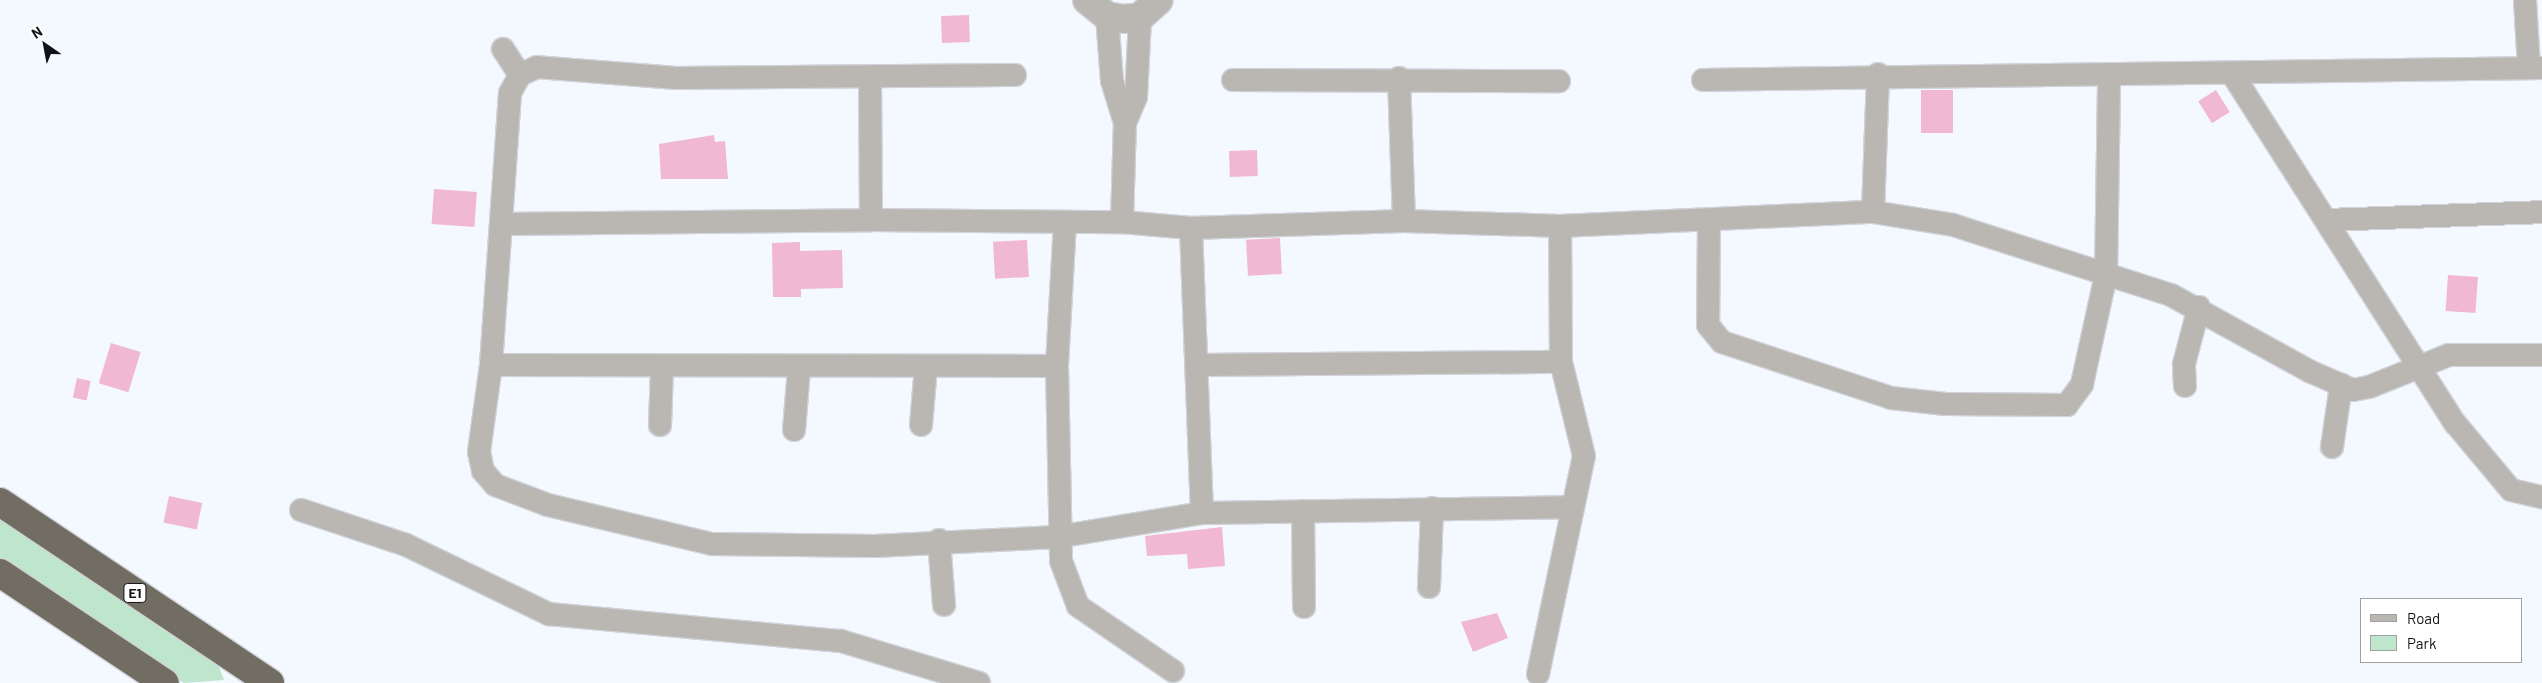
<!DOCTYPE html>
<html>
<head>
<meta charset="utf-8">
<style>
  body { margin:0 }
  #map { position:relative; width:2542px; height:683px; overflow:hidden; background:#f4f9ff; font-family:Barlow,sans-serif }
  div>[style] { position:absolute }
  .green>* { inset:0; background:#bde6cc }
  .building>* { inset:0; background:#f1b8d1; transform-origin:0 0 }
  .roads { filter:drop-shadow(1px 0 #d0d4da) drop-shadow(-1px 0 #d0d4da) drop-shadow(0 1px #d0d4da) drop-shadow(0 -1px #d0d4da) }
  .minor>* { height:22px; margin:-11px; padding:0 11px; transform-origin:11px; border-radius:11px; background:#bab7b2 }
  .tertiary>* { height:28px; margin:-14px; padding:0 14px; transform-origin:14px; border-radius:14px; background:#bab7b2 }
  .motorway>* { height:28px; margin:-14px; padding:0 14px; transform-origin:14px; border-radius:14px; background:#726d63 }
  span { translate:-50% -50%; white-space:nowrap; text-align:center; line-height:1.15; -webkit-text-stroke:4.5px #fff; paint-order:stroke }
  .shield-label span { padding:1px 4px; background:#fff; border:1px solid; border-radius:4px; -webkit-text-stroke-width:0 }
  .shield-label { font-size:14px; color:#101316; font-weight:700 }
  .legend { position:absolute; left:2360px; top:598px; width:162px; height:65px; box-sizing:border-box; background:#fff; border:1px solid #9fa1a2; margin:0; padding:6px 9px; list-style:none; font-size:15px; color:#101316 }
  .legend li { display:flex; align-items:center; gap:10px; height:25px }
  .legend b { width:25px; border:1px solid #9fa1a2 }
  .north { position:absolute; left:20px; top:20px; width:50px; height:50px; -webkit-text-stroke:4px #fff; paint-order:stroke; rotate:327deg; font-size:14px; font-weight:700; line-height:20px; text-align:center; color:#101316 }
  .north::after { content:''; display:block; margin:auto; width:18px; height:22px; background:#101316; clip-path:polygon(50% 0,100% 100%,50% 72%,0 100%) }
</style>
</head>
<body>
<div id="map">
  <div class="green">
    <div style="clip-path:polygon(0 515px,216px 659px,224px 680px,184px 683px,0 560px)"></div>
  </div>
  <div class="building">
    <div style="left:969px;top:15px;width:27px;height:28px;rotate:88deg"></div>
    <div style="left:1921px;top:90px;width:32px;height:43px"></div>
    <div style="left:2216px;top:90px;width:26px;height:21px;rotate:58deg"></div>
    <div style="clip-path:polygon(714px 135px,715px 142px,725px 141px,728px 179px,661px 179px,659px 144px)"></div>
    <div style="left:1257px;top:150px;width:26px;height:28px;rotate:88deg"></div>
    <div style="left:434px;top:189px;width:43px;height:35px;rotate:4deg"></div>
    <div style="left:1280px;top:238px;width:36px;height:34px;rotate:87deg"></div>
    <div style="left:1027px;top:240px;width:37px;height:34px;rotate:87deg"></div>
    <div style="clip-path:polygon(800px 242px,800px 251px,842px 250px,843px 288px,801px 289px,801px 297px,773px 297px,772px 243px)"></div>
    <div style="left:2448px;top:275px;width:30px;height:36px;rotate:4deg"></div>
    <div style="left:111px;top:343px;width:31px;height:42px;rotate:17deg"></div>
    <div style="left:77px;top:378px;width:14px;height:20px;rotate:12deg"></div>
    <div style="left:169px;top:496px;width:34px;height:27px;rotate:12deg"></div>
    <div style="clip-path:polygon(1222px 527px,1225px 566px,1188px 569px,1187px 554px,1147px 556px,1145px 536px)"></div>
    <div style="clip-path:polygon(1497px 613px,1508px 638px,1473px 652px,1461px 622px)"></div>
  </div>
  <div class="roads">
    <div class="minor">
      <div style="left:2525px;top:0;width:67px;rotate:86.6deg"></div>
      <div style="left:1107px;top:16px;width:65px;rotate:85.6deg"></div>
      <div style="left:1112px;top:81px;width:44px;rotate:72.8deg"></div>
      <div style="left:503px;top:49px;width:31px;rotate:57deg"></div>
      <div style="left:1015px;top:75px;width:339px;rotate:179.5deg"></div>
      <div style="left:676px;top:78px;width:139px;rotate:-175.5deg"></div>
      <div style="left:537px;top:67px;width:19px;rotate:155deg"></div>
      <div style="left:520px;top:75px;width:21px;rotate:119deg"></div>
      <div style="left:510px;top:93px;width:273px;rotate:94deg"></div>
      <div style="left:491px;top:365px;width:88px;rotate:97.9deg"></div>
      <div style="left:479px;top:452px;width:19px;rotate:78deg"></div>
      <div style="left:483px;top:471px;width:18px;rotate:49deg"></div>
      <div style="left:495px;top:485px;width:57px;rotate:20.7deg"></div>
      <div style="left:548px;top:505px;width:169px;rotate:13.4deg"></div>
      <div style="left:712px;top:544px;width:163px;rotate:0.7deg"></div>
      <div style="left:875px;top:546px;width:182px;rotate:-2.8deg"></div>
      <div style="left:1057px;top:537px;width:147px;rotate:-9.4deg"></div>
      <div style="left:1202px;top:513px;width:370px;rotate:-0.9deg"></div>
      <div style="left:2233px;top:75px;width:413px;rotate:57.5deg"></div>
      <div style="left:2455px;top:423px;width:87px;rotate:50.1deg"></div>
      <div style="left:2511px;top:490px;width:32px;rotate:13deg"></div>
      <div style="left:870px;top:78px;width:142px;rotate:89.6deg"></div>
      <div style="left:1399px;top:78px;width:143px;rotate:88deg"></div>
      <div style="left:1233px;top:80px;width:326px;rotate:0.2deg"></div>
      <div style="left:1703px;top:80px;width:839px;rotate:-0.82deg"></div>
      <div style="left:1873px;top:212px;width:138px;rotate:-87.9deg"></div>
      <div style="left:1709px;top:220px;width:105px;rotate:90.5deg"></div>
      <div style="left:1708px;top:325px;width:22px;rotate:51deg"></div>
      <div style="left:1722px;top:342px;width:178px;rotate:18.3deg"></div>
      <div style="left:1891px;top:398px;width:55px;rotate:6.2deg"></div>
      <div style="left:1946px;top:404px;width:121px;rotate:0.5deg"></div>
      <div style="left:2067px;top:405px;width:26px;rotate:-54deg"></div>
      <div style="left:2082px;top:384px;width:112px;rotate:-77.6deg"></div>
      <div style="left:2106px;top:275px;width:201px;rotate:-89.1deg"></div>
      <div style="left:2327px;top:220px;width:215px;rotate:-2.1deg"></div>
      <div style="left:1065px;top:222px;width:144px;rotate:93.2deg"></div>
      <div style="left:1057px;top:366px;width:195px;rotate:88.8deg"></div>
      <div style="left:1061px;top:561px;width:48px;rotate:69.3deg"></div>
      <div style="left:1078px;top:606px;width:115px;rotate:34.4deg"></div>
      <div style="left:1122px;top:222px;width:99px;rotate:-88.3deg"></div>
      <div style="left:1125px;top:123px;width:28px;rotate:-67deg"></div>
      <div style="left:1136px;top:97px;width:80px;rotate:-87.1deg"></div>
      <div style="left:503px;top:224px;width:368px;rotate:-0.6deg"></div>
      <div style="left:871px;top:220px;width:251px;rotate:0.5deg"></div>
      <div style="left:1122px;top:222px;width:69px;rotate:5deg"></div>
      <div style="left:1191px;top:228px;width:213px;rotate:-1.9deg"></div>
      <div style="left:1404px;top:221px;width:156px;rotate:1.8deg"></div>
      <div style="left:1560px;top:226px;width:313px;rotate:-2.6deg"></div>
      <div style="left:1873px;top:212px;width:81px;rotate:9.2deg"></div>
      <div style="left:1953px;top:225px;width:229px;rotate:17.8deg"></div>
      <div style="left:2171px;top:295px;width:158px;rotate:28.8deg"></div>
      <div style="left:2309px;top:371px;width:48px;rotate:23.4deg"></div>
      <div style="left:2353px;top:390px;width:16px;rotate:-11deg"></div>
      <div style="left:2369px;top:387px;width:86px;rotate:-21.8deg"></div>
      <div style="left:2449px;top:355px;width:93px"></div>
      <div style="left:1191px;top:228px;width:285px;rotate:87.8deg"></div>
      <div style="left:491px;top:365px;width:566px;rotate:0.1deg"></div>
      <div style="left:1199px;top:365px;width:362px;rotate:-0.5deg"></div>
      <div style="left:2185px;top:386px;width:22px;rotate:-93deg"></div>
      <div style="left:2184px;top:364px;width:59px;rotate:-75.3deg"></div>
      <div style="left:660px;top:425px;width:58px;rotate:-88deg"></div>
      <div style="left:921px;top:425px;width:58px;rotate:-85.1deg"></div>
      <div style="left:794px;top:430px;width:61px;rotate:-85.3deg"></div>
      <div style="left:2332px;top:447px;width:63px;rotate:-81.7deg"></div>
      <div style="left:301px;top:510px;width:111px;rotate:18.4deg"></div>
      <div style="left:406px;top:545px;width:159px;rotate:25.8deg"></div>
      <div style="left:549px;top:614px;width:293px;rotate:5.3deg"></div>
      <div style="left:841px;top:641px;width:144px;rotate:16.9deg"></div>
      <div style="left:1303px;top:511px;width:96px;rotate:89.4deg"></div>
      <div style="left:939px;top:540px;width:65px;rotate:85.6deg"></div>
      <div style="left:1429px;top:587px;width:79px;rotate:-87.8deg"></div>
      <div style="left:1538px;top:674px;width:223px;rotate:-78.1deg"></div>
      <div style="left:1584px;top:456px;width:97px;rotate:-103.7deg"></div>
      <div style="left:1561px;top:362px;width:136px;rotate:-90.4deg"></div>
    </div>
    <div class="tertiary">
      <div style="left:1087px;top:0;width:26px;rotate:39deg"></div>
      <div style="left:1107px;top:16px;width:17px;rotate:10deg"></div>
      <div style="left:1124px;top:19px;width:16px;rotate:-7deg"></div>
      <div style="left:1140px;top:17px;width:25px;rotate:-42deg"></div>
    </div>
    <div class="motorway">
      <div style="left:0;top:502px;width:325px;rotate:33.8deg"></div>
      <div style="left:0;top:573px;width:198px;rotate:33.7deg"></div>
    </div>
  </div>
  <div class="shield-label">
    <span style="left:135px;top:593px">E1</span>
  </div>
  <ul class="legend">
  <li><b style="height:6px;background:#bab7b2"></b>Road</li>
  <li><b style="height:14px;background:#bde6cc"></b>Park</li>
  </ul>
  <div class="north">N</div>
</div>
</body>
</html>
